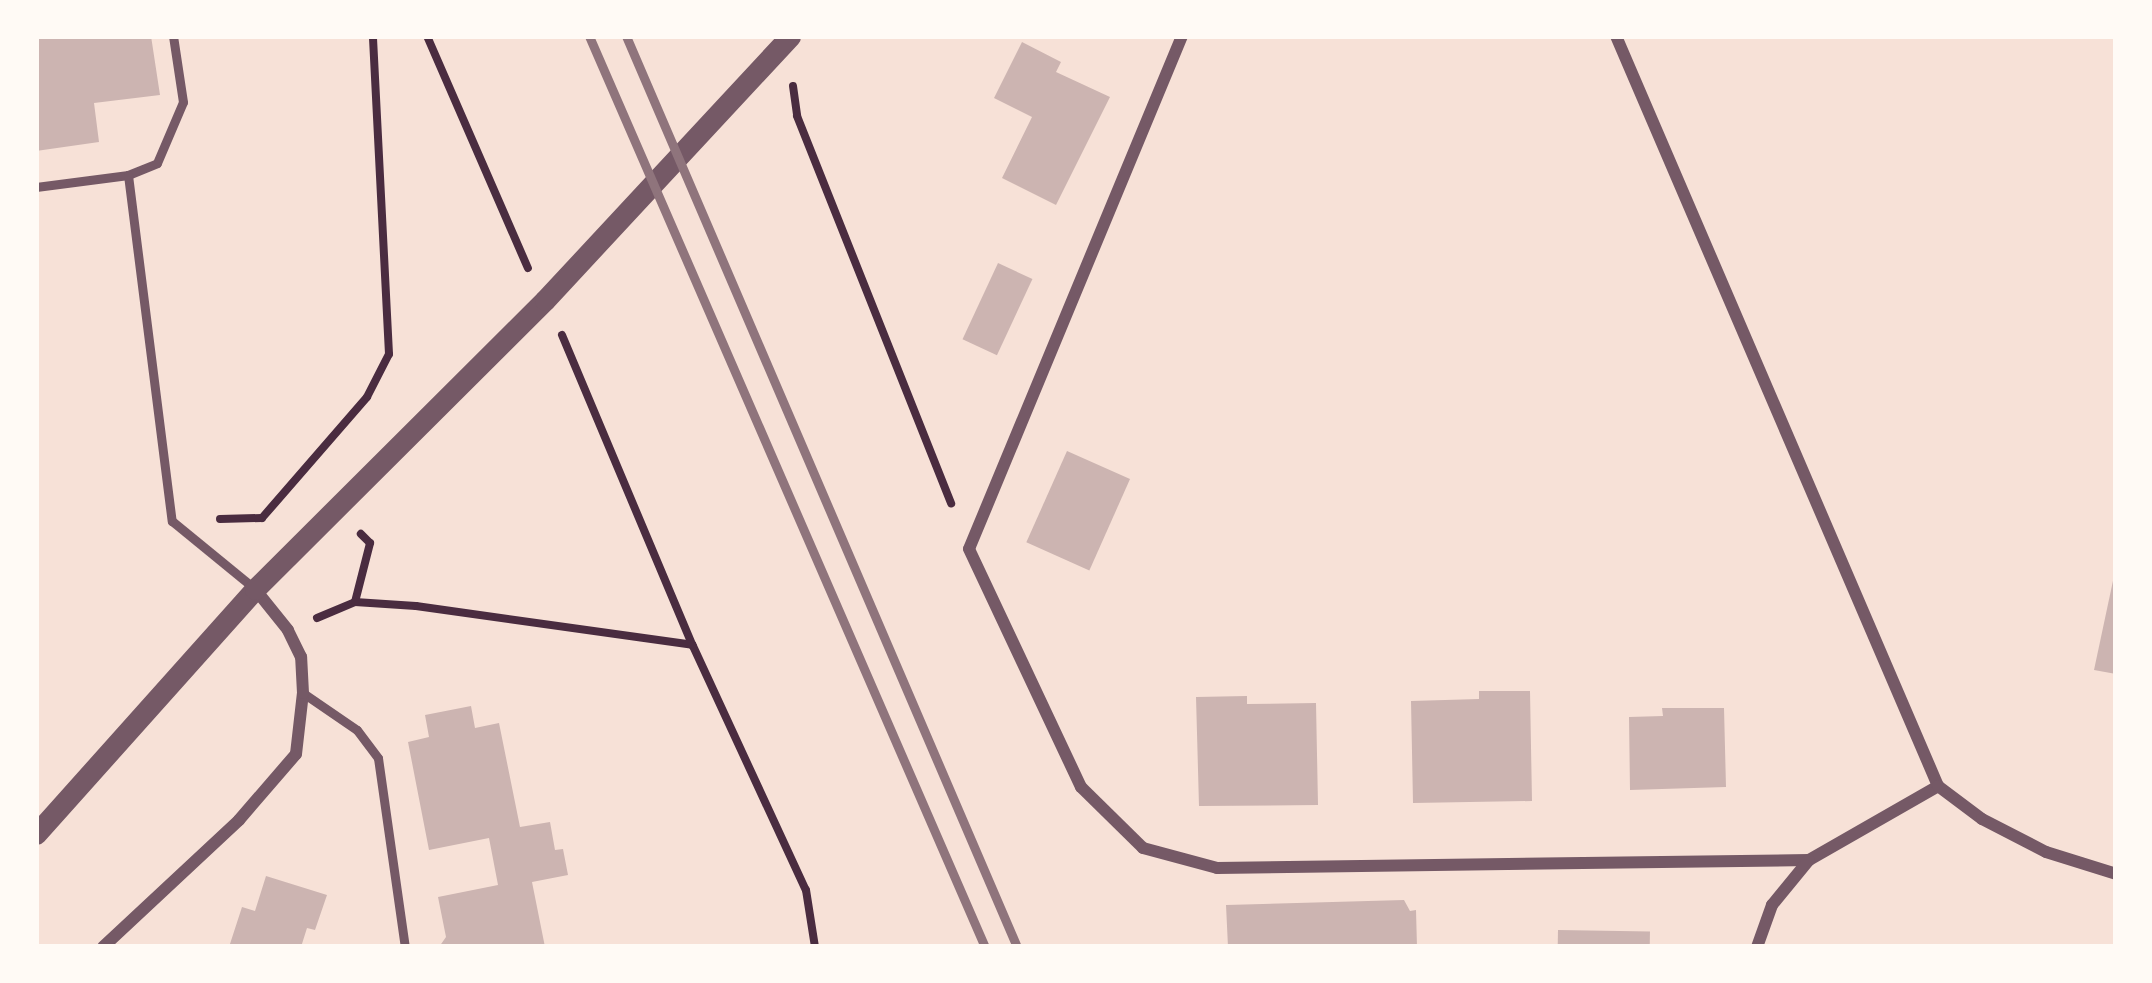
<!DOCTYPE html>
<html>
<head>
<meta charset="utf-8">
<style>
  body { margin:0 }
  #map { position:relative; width:2152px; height:983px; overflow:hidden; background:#f7e1d7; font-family:Roboto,sans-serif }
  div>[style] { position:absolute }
  .building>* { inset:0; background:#ccb4b1; transform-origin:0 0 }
  .path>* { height:8px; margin:-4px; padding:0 4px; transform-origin:4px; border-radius:4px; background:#4a2c40 }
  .service>* { height:9px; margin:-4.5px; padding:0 4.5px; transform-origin:4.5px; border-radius:4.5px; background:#755966 }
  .minor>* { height:12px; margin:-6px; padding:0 6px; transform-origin:6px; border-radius:6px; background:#755966 }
  .tertiary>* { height:21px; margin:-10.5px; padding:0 10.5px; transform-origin:10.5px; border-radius:10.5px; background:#755966 }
  .rail>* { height:9px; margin:-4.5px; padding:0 4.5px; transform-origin:4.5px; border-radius:4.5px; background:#8f747c }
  span { translate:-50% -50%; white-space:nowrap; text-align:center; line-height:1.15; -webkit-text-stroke:9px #fffaf5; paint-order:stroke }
  .frame { position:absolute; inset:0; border:39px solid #fffaf5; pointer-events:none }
</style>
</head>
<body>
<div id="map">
  <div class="building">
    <div style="clip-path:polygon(36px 36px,151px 36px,160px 95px,94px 103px,99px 142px,36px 151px)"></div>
    <div style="clip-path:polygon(1022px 42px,1061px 62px,1056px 72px,1110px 97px,1056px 205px,1002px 178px,1032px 117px,994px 98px)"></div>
    <div style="left:998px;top:263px;width:38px;height:84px;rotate:25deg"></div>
    <div style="left:1067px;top:451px;width:69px;height:100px;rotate:24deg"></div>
    <div style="clip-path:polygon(2114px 576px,2116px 577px,2116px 674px,2094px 670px)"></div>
    <div style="clip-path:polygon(1479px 691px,1530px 691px,1532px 801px,1413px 803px,1411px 701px,1479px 699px)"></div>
    <div style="clip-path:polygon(1247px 696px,1247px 704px,1316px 703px,1318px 805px,1199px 806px,1196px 697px)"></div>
    <div style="clip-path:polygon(471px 706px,475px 728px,499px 723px,520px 827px,550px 822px,555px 850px,563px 849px,568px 875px,532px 882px,545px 947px,439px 947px,446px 937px,438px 897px,498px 885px,489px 838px,429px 850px,408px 742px,429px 737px,425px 715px)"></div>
    <div style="clip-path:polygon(1662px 708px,1724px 708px,1726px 787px,1630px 790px,1629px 717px,1663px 716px)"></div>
    <div style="clip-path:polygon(266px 876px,327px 895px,315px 930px,307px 928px,301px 947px,229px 947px,242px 907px,255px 911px)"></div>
    <div style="clip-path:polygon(1404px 900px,1410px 911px,1416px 910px,1417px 947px,1228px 947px,1226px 905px)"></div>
    <div style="left:1558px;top:930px;width:92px;height:17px;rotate:1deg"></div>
  </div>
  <div class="path">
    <div style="left:427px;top:36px;width:253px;rotate:66.5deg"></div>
    <div style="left:793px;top:86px;width:30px;rotate:82deg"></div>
    <div style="left:797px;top:116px;width:417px;rotate:68.3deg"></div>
    <div style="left:562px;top:335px;width:337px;rotate:67.2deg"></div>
    <div style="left:693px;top:646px;width:269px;rotate:65.2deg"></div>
    <div style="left:806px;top:890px;width:58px;rotate:81deg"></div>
    <div style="left:220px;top:519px;width:42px;rotate:-1.4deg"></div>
    <div style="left:262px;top:518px;width:160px;rotate:-49deg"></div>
    <div style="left:367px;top:397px;width:48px;rotate:-62.9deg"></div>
    <div style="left:389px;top:354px;width:318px;rotate:-92.9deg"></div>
    <div style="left:355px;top:602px;width:61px;rotate:-75.7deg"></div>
    <div style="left:370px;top:543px;width:13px;rotate:-135deg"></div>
    <div style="left:317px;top:618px;width:41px;rotate:-22.8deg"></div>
    <div style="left:355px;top:602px;width:61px;rotate:3.8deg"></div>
    <div style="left:416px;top:606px;width:279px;rotate:8deg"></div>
  </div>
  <div class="service">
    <div style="left:128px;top:175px;width:31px;rotate:-22deg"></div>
    <div style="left:157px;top:163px;width:66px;rotate:-66.9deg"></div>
    <div style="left:183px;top:102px;width:67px;rotate:-98.6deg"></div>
    <div style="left:36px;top:187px;width:93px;rotate:-7.4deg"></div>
    <div style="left:128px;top:175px;width:349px;rotate:82.8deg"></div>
    <div style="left:172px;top:521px;width:107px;rotate:39.3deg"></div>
    <div style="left:303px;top:693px;width:65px;rotate:34.4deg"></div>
    <div style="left:357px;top:730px;width:35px;rotate:53deg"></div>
    <div style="left:378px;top:758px;width:191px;rotate:81.9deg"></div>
  </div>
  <div class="minor">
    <div style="left:1182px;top:36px;width:555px;rotate:112.55deg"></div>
    <div style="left:969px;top:549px;width:263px;rotate:64.8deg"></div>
    <div style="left:1081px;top:787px;width:87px;rotate:44.5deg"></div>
    <div style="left:1143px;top:848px;width:77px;rotate:15.1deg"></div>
    <div style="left:1217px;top:868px;width:592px;rotate:-0.77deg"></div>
    <div style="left:1809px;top:860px;width:149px;rotate:-29.8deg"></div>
    <div style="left:1616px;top:36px;width:816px;rotate:66.76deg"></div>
    <div style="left:1938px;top:786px;width:55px;rotate:36.9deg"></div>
    <div style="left:1982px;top:819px;width:72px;rotate:27.3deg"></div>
    <div style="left:2046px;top:852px;width:73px;rotate:17.4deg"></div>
    <div style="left:103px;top:947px;width:186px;rotate:-43deg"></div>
    <div style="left:239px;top:820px;width:87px;rotate:-49.2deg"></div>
    <div style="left:296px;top:754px;width:61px;rotate:-83.5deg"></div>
    <div style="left:303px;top:693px;width:36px;rotate:-93deg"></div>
    <div style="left:301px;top:657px;width:30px;rotate:-116deg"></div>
    <div style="left:288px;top:630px;width:53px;rotate:-128.8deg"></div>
    <div style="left:1757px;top:947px;width:45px;rotate:-70.3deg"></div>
    <div style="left:1772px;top:905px;width:58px;rotate:-50.6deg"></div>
  </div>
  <div class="tertiary">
    <div style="left:36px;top:834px;width:329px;rotate:-48.2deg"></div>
    <div style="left:255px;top:589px;width:409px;rotate:-44.9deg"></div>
    <div style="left:545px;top:300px;width:360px;rotate:-47.1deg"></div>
  </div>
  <div class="rail">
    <div style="left:589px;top:36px;width:993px;rotate:66.51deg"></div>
    <div style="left:626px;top:36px;width:991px;rotate:66.77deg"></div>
  </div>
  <div class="frame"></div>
</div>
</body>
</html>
